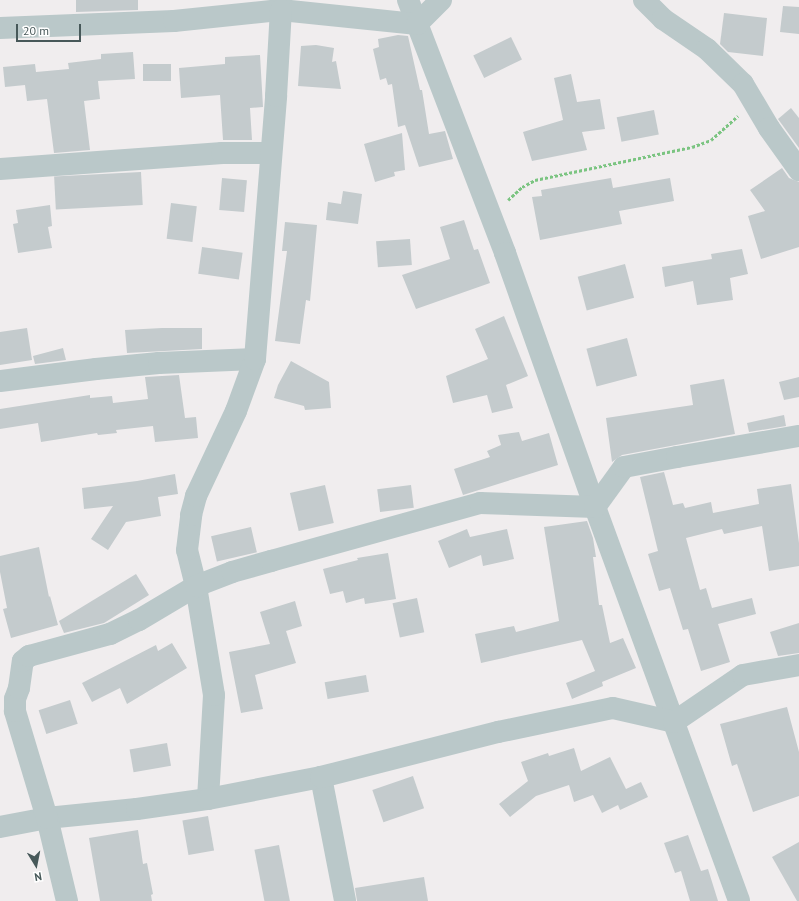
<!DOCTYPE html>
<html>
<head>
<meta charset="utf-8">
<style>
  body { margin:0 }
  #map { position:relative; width:799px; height:901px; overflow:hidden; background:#f0edee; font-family:"PT Sans",sans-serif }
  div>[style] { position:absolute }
  .building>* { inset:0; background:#c4cbcd; transform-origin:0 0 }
  .path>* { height:2.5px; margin-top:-1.25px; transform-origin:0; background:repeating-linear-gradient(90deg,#7bc481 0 3px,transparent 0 5px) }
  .minor>* { height:22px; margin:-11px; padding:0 11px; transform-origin:11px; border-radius:11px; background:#bac8c9 }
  span { translate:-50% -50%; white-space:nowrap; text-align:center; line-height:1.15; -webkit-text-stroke:3.5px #fff; paint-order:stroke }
  .north { position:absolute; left:16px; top:845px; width:40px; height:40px; -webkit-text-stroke:3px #fff; paint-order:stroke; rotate:170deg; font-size:11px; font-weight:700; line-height:16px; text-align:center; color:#475859 }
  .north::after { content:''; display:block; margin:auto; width:14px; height:18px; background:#475859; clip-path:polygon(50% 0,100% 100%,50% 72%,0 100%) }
  .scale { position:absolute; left:16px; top:24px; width:65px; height:18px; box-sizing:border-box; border:2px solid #475859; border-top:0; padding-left:5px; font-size:12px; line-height:14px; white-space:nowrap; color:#475859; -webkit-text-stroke:3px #fff; paint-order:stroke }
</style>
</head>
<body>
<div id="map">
  <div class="building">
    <div style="clip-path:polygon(76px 0,138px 0,138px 10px,76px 12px)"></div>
    <div style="clip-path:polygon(783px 6px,799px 7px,799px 34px,780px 32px)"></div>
    <div style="clip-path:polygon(724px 13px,767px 18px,763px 56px,728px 52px,720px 44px)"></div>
    <div style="clip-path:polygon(398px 35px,408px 36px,420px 90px,422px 90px,429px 134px,445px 131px,453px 159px,419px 167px,405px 125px,398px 127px,392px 84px,388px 85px,386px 78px,380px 80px,373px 49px,379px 47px,378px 39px)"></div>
    <div style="left:511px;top:37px;width:25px;height:42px;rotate:64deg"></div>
    <div style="clip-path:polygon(316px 45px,334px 48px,332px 62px,336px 61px,341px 89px,298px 86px,301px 46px)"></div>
    <div style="clip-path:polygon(133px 52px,135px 79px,98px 81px,100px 99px,84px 101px,90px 150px,54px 153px,47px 99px,27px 101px,25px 85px,5px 87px,3px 67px,35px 64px,36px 72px,69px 69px,68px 63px,101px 59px,101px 54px)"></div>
    <div style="clip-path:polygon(260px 55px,263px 107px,250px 108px,252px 140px,223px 140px,220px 95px,181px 98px,179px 68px,225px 64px,225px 57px)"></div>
    <div style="left:143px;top:64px;width:28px;height:17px"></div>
    <div style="clip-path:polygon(571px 74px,577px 102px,600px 99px,605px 129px,582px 132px,587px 150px,532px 161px,523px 132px,563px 120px,554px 78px)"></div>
    <div style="clip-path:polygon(791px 108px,799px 118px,799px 148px,778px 119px)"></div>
    <div style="left:654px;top:110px;width:25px;height:38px;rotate:79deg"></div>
    <div style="clip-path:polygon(402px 133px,405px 170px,394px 172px,395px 176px,375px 182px,364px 144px)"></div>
    <div style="clip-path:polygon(782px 168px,789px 178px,799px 182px,799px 247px,761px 259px,748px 216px,765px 211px,750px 190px)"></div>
    <div style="left:141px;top:172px;width:33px;height:87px;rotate:87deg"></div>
    <div style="left:222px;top:178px;width:25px;height:32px;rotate:5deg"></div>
    <div style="clip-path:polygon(611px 178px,613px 188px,670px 178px,674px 201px,619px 211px,622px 224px,540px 240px,532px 197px,542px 196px,541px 190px)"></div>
    <div style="clip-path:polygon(343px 191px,362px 194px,358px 224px,326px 220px,328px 202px,341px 204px)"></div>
    <div style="left:171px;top:203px;width:26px;height:36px;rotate:7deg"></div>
    <div style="clip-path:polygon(50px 205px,52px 226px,48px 227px,52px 248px,18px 253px,13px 224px,18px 223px,16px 210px)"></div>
    <div style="clip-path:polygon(464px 220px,474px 250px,478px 249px,490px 283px,416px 309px,402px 275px,450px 259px,440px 227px)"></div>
    <div style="clip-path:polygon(285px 222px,317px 225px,310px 301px,306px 300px,300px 344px,275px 341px,287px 251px,282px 251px)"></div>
    <div style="left:410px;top:239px;width:26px;height:34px;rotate:86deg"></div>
    <div style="left:202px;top:247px;width:41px;height:27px;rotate:8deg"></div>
    <div style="clip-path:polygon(742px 249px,748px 274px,730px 278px,733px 300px,697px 305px,693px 281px,665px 287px,662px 267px,712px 259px,711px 254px)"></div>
    <div style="left:625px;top:264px;width:35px;height:49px;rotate:75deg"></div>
    <div style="clip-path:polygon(504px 316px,528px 376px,506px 385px,513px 408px,492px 413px,487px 395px,453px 403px,446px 376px,488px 359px,475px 329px)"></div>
    <div style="clip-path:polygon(27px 328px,32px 360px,0 365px,0 332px)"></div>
    <div style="clip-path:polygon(162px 328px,202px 328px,202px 349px,127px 353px,125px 330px)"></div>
    <div style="left:627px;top:338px;width:39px;height:42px;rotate:75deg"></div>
    <div style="clip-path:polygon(63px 348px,66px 360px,35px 364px,33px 356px)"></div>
    <div style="clip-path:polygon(291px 361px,329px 382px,331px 408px,305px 410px,304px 406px,274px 398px,278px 385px)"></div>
    <div style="clip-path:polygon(179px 375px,185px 418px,196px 417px,198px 438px,155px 442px,153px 426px,116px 430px,117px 433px,98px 435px,97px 433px,41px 442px,38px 423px,0 429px,0 409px,90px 395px,90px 398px,112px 396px,113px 403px,148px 399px,145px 377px)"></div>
    <div style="clip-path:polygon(799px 377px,799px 397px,784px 400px,779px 382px)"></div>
    <div style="clip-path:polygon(724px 379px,735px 434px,622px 455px,612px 462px,606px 418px,693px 405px,690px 385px)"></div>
    <div style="clip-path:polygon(784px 415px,786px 426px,749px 432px,747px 423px)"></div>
    <div style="clip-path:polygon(519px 432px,522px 441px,549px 433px,558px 465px,463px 495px,454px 469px,490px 457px,487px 451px,501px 445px,498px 435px)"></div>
    <div style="clip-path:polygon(664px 472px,673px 505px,683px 503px,685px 508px,711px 502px,713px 513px,759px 504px,757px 489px,791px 484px,799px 543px,799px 566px,769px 571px,762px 526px,724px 534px,722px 529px,686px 538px,700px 590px,706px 588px,712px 608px,752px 598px,756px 614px,718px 624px,730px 662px,701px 671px,688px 629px,683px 630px,670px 588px,659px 591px,648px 554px,658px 551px,640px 477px)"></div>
    <div style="clip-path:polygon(175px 474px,178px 494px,158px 497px,161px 516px,126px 522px,108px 550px,91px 539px,113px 506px,84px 509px,82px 488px,137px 481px)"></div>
    <div style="left:325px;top:485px;width:39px;height:36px;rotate:77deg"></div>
    <div style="left:411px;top:485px;width:23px;height:34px;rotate:83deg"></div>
    <div style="clip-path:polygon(587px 521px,593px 538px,596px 557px,593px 557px,599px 605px,602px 605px,610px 643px,623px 638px,636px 668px,602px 682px,603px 686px,572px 699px,566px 683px,595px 671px,582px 640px,481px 663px,475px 634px,514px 626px,516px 632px,559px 621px,544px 527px)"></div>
    <div style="left:251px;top:527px;width:26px;height:41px;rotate:77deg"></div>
    <div style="clip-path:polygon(467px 529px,470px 537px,507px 529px,514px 559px,483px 566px,481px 555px,449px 568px,438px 541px)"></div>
    <div style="clip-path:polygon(39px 547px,49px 597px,50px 596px,58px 625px,11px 638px,3px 609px,7px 608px,0 572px,0 556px)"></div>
    <div style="clip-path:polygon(388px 553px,396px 599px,365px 604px,364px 598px,346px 603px,343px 591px,330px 594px,323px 569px,358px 560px,357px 558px)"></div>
    <div style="clip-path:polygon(136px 574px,149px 595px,104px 623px,64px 633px,59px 621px)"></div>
    <div style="left:417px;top:598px;width:35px;height:25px;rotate:78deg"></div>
    <div style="clip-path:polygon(295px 601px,302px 626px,286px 631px,296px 663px,255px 675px,263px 709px,241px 713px,229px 652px,270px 644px,260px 612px)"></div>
    <div style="clip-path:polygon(799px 623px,799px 653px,778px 656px,770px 632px)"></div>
    <div style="clip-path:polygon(172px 643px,187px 668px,127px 704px,120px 688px,92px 702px,82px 683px,156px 645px,158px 651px)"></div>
    <div style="left:366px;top:675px;width:17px;height:42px;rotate:80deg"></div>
    <div style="left:70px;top:700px;width:25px;height:33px;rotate:72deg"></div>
    <div style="clip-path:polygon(787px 707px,799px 752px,799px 796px,753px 812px,737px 764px,732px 766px,720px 724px)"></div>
    <div style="left:167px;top:743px;width:23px;height:38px;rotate:80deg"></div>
    <div style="clip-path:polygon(574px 748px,581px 771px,610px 757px,626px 789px,641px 782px,648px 797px,620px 810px,618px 805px,602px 813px,593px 795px,574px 802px,569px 785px,536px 796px,510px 817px,499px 804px,528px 781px,521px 762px,548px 753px,549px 756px)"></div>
    <div style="left:413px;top:776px;width:34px;height:43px;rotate:71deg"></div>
    <div style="left:208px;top:816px;width:35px;height:26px;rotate:80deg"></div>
    <div style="clip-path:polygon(138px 830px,143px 864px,147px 863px,153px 894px,151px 895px,152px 901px,100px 901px,89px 838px)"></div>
    <div style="clip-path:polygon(688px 835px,701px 871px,708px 869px,718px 901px,690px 901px,681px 871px,675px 873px,664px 843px)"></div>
    <div style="clip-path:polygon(799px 842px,799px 901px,797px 901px,772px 857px)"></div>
    <div style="left:279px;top:845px;width:57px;height:25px;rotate:79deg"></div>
    <div style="clip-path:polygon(424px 877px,428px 901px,357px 901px,355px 888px)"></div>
  </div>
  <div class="path">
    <div style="left:508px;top:200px;width:19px;rotate:-43deg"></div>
    <div style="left:522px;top:187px;width:15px;rotate:-28deg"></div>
    <div style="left:535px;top:180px;width:160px;rotate:-11.9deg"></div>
    <div style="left:692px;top:147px;width:20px;rotate:-20deg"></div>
    <div style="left:711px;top:140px;width:36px;rotate:-42deg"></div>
  </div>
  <div class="minor">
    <div style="left:408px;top:0;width:271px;rotate:69deg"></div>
    <div style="left:505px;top:253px;width:269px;rotate:70.5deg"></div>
    <div style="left:595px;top:507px;width:419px;rotate:69.9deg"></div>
    <div style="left:644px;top:0;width:27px;rotate:45deg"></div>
    <div style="left:663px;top:19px;width:53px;rotate:34.3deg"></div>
    <div style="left:707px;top:49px;width:50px;rotate:44.2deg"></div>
    <div style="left:743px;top:84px;width:51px;rotate:59.4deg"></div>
    <div style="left:769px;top:128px;width:52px;rotate:54.5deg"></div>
    <div style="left:0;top:28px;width:174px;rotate:-2.3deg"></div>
    <div style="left:174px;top:21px;width:108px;rotate:-5.9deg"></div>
    <div style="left:281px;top:10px;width:137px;rotate:5.9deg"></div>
    <div style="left:417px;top:24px;width:34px;rotate:-45deg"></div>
    <div style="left:0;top:169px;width:223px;rotate:-4.1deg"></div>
    <div style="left:222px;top:153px;width:49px"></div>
    <div style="left:0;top:381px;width:97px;rotate:-7.1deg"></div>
    <div style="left:96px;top:369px;width:63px;rotate:-5.4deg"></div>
    <div style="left:159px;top:363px;width:96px;rotate:-2.4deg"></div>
    <div style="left:321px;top:777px;width:126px;rotate:79deg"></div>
    <div style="left:208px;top:799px;width:104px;rotate:-86.7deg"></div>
    <div style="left:214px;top:695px;width:110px;rotate:-99.4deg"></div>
    <div style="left:196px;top:586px;width:37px;rotate:-104deg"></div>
    <div style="left:187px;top:550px;width:35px;rotate:-83deg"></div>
    <div style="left:191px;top:515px;width:20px;rotate:-75deg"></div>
    <div style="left:196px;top:496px;width:94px;rotate:-64.8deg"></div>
    <div style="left:236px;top:411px;width:55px;rotate:-69.9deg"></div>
    <div style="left:255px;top:359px;width:264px;rotate:-85.4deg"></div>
    <div style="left:276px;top:96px;width:86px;rotate:-86.7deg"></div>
    <div style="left:0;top:827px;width:48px;rotate:-10.8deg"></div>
    <div style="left:47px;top:818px;width:90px;rotate:-5.7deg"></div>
    <div style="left:137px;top:809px;width:72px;rotate:-8deg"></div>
    <div style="left:208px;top:799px;width:115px;rotate:-11deg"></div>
    <div style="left:321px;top:777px;width:183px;rotate:-14.3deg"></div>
    <div style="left:498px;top:732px;width:117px;rotate:-11.8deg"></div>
    <div style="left:613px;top:708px;width:63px;rotate:12.9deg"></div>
    <div style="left:674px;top:722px;width:83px;rotate:-34.3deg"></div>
    <div style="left:743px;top:675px;width:57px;rotate:-10.1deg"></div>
    <div style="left:67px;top:901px;width:85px;rotate:-103.5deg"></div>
    <div style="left:47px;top:818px;width:112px;rotate:-106.7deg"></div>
    <div style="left:15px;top:711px;width:12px;rotate:-90deg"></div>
    <div style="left:15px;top:699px;width:12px;rotate:-70deg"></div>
    <div style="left:19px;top:688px;width:27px;rotate:-82deg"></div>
    <div style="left:23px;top:661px;width:8px;rotate:-40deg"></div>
    <div style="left:29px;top:656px;width:84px;rotate:-15.2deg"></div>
    <div style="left:110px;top:634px;width:32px;rotate:-26deg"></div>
    <div style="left:139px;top:620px;width:66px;rotate:-30.8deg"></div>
    <div style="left:196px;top:586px;width:39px;rotate:-21deg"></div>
    <div style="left:232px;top:572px;width:41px;rotate:-15.8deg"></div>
    <div style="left:271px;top:561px;width:217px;rotate:-15.5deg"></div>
    <div style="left:480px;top:503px;width:115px;rotate:2deg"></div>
    <div style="left:595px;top:507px;width:49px;rotate:-54.1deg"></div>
    <div style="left:624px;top:467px;width:54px;rotate:-10.7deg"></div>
    <div style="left:677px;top:457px;width:124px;rotate:-9.8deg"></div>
  </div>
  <div class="north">N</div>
  <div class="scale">20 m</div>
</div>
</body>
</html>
